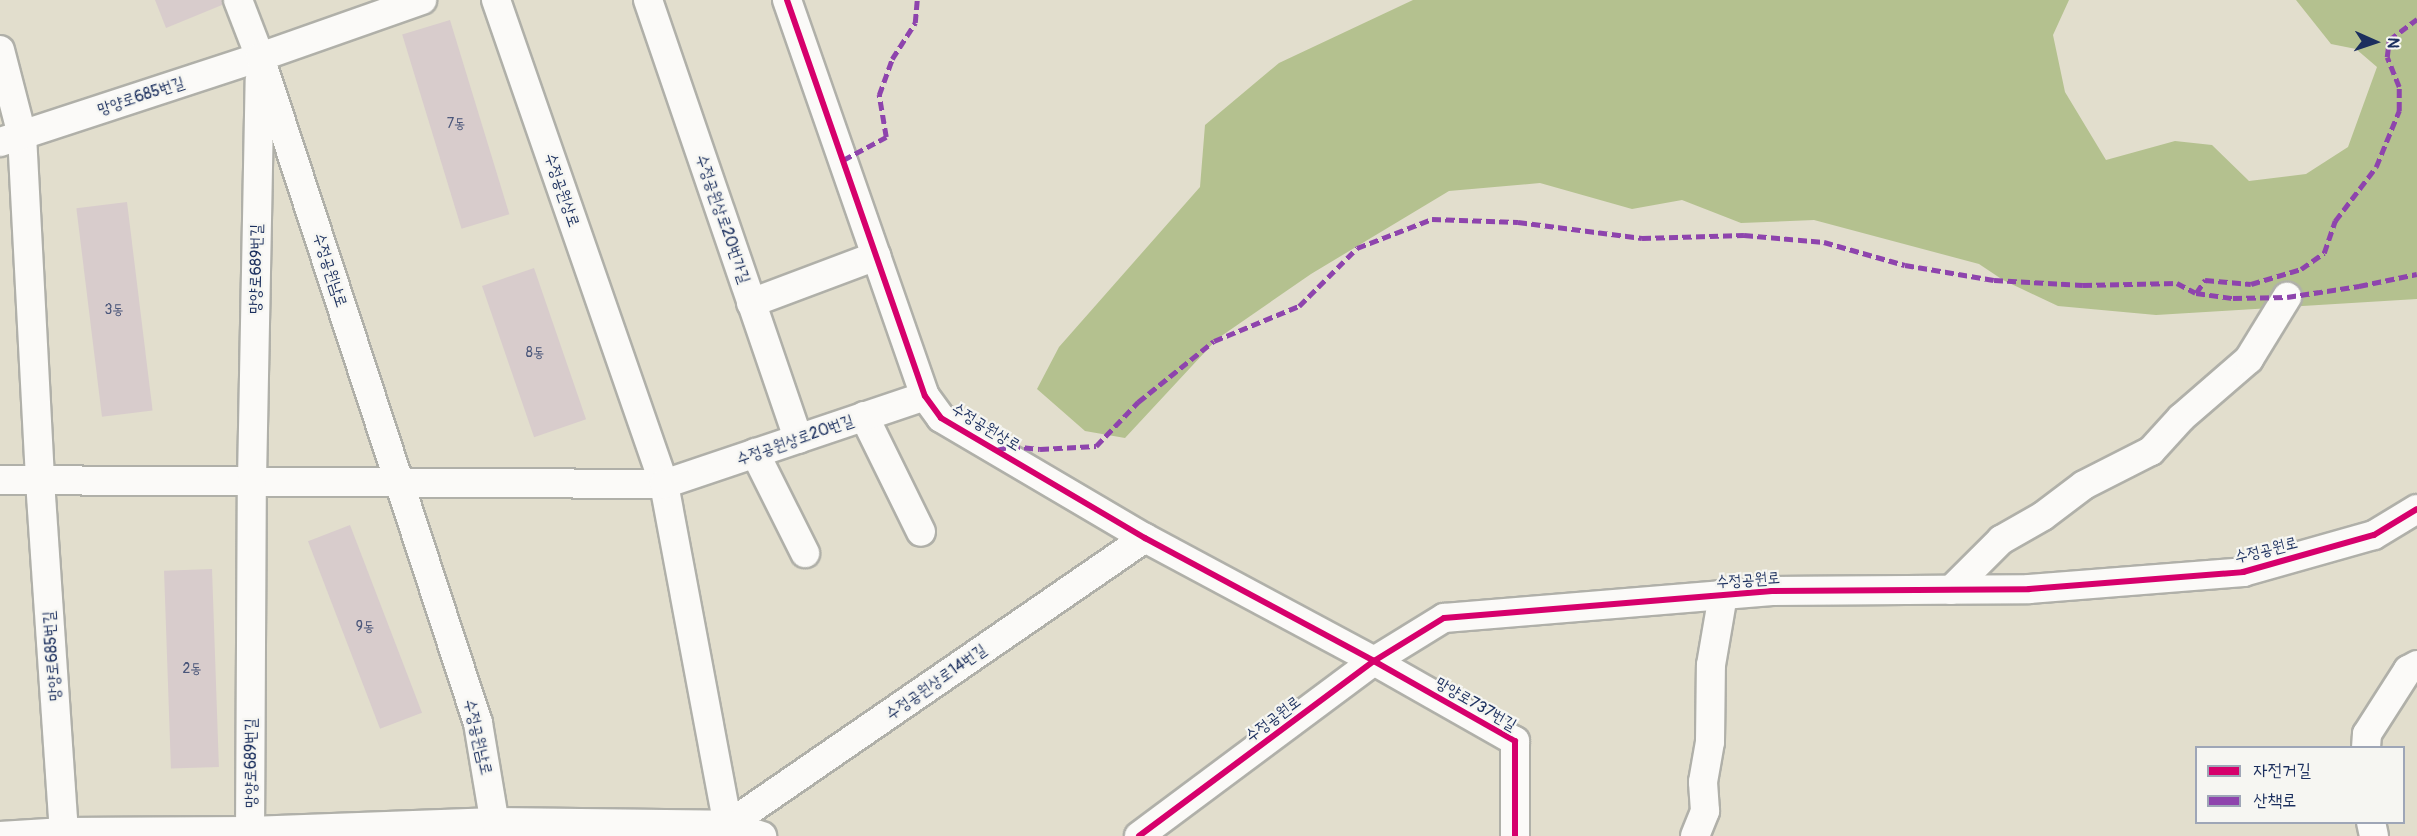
<!DOCTYPE html>
<html>
<head>
<meta charset="utf-8">
<style>
  body { margin:0 }
  #map { position:relative; width:2417px; height:836px; overflow:hidden; background:#e2decd; font-family:Pangolin,"Poor Story",sans-serif }
  div>[style] { position:absolute }
  .forest>* { inset:0; background:#b4c18f }
  .building>* { inset:0; background:#d8cccc; transform-origin:0 0 }
  .roads { filter:drop-shadow(2px 0 #b0b0a9) drop-shadow(-2px 0 #b0b0a9) drop-shadow(0 2px #b0b0a9) drop-shadow(0 -2px #b0b0a9) }
  .minor>* { height:28px; margin:-14px; padding:0 14px; transform-origin:14px; border-radius:14px; background:#fbfaf8 }
  .quiet>* { height:4.5px; margin-top:-2.25px; transform-origin:0; background:repeating-linear-gradient(90deg,#8e44ad 0 9px,transparent 0 13.5px) }
  .cycleway>* { height:6px; margin:-3px; padding:0 3px; transform-origin:3px; border-radius:3px; background:#d6006c }
  span { translate:-50% -50%; white-space:nowrap; text-align:center; line-height:1.15; -webkit-text-stroke:4.5px #f6f6f2; paint-order:stroke }
  .number-label { font-size:14px; color:#4a567a }
  .number-label span { -webkit-text-stroke-width:0 }
  .street-label { font-size:16px; color:#1b2f5e }
  .legend { position:absolute; left:2195px; top:746px; width:210px; height:78px; box-sizing:border-box; background:#f6f6f2; border:2px solid #9ea6b7; margin:0; padding:8px 10px; list-style:none; font-size:18px; color:#1b2f5e }
  .legend li { display:flex; align-items:center; gap:12px; height:30px }
  .legend b { width:30px; border:2px solid #9ea6b7 }
  .north { position:absolute; left:2345px; top:12px; width:60px; height:60px; -webkit-text-stroke:4px #f6f6f2; paint-order:stroke; rotate:93deg; font-size:16px; font-weight:700; line-height:24px; text-align:center; color:#1b2f5e }
  .north::after { content:''; display:block; margin:auto; width:21px; height:27px; background:#1b2f5e; clip-path:polygon(50% 0,100% 100%,50% 72%,0 100%) }
</style>
</head>
<body>
<div id="map">
  <div class="forest">
    <div style="clip-path:polygon(1413px 0,2069px 0,2053px 35px,2065px 92px,2106px 160px,2175px 141px,2212px 145px,2249px 181px,2306px 174px,2348px 147px,2377px 67px,2356px 49px,2331px 44px,2296px 0,2417px 0,2417px 299px,2156px 315px,2058px 306px,2003px 280px,1979px 264px,1814px 220px,1741px 223px,1682px 200px,1632px 209px,1540px 183px,1449px 191px,1311px 274px,1217px 339px,1125px 438px,1085px 431px,1037px 389px,1059px 347px,1200px 187px,1205px 125px,1279px 63px)"></div>
  </div>
  <div class="building">
    <div style="clip-path:polygon(155px 0,222px 0,222px 5px,166px 28px)"></div>
    <div style="left:450px;top:20px;width:203px;height:50px;rotate:73deg"></div>
    <div style="left:127px;top:202px;width:210px;height:51px;rotate:83deg"></div>
    <div style="left:534px;top:268px;width:160px;height:55px;rotate:71deg"></div>
    <div style="left:350px;top:525px;width:201px;height:45px;rotate:69deg"></div>
    <div style="left:212px;top:569px;width:198px;height:48px;rotate:88deg"></div>
  </div>
  <div class="roads">
    <div class="minor">
      <div style="left:238px;top:0;width:61px;rotate:68.9deg"></div>
      <div style="left:260px;top:57px;width:701px;rotate:71.88deg"></div>
      <div style="left:478px;top:723px;width:115px;rotate:80.5deg"></div>
      <div style="left:496px;top:0;width:512px;rotate:70.86deg"></div>
      <div style="left:664px;top:484px;width:358px;rotate:79.4deg"></div>
      <div style="left:648px;top:0;width:464px;rotate:71.1deg"></div>
      <div style="left:787px;top:0;width:419px;rotate:70.8deg"></div>
      <div style="left:925px;top:396px;width:27px;rotate:54deg"></div>
      <div style="left:941px;top:418px;width:237px;rotate:30.5deg"></div>
      <div style="left:1145px;top:538px;width:260px;rotate:28.2deg"></div>
      <div style="left:1374px;top:661px;width:162px;rotate:29.6deg"></div>
      <div style="left:1515px;top:741px;width:95px;rotate:90deg"></div>
      <div style="left:0;top:50px;width:88px;rotate:75.5deg"></div>
      <div style="left:22px;top:135px;width:346px;rotate:87deg"></div>
      <div style="left:40px;top:481px;width:356px;rotate:86.1deg"></div>
      <div style="left:0;top:142px;width:274px;rotate:-18.1deg"></div>
      <div style="left:260px;top:57px;width:172px;rotate:-19.4deg"></div>
      <div style="left:751px;top:303px;width:134px;rotate:-20.6deg"></div>
      <div style="left:864px;top:416px;width:129px;rotate:63.8deg"></div>
      <div style="left:755px;top:453px;width:112px;rotate:63.4deg"></div>
      <div style="left:0;top:480px;width:664px;rotate:0.35deg"></div>
      <div style="left:664px;top:484px;width:275px;rotate:-18.6deg"></div>
      <div style="left:1951px;top:590px;width:71px;rotate:-45deg"></div>
      <div style="left:2001px;top:540px;width:48px;rotate:-29.7deg"></div>
      <div style="left:2043px;top:516px;width:51px;rotate:-37.1deg"></div>
      <div style="left:2084px;top:485px;width:75px;rotate:-26.9deg"></div>
      <div style="left:2151px;top:451px;width:45px;rotate:-47.7deg"></div>
      <div style="left:2181px;top:418px;width:90px;rotate:-40.9deg"></div>
      <div style="left:2249px;top:359px;width:73px;rotate:-58.5deg"></div>
      <div style="left:2366px;top:748px;width:14px;rotate:-86deg"></div>
      <div style="left:2367px;top:734px;width:76px;rotate:-57.4deg"></div>
      <div style="left:2408px;top:670px;width:10px;rotate:-29deg"></div>
      <div style="left:2371px;top:822px;width:14px;rotate:78deg"></div>
      <div style="left:728px;top:825px;width:506px;rotate:-34.54deg"></div>
      <div style="left:0;top:836px;width:64px;rotate:-3.6deg"></div>
      <div style="left:64px;top:832px;width:186px;rotate:-0.3deg"></div>
      <div style="left:250px;top:831px;width:246px;rotate:-2.1deg"></div>
      <div style="left:496px;top:822px;width:232px;rotate:0.7deg"></div>
      <div style="left:728px;top:825px;width:36px;rotate:18deg"></div>
      <div style="left:250px;top:836px;width:356px;rotate:-89.7deg"></div>
      <div style="left:252px;top:480px;width:400px;rotate:-88.9deg"></div>
      <div style="left:1139px;top:836px;width:293px;rotate:-36.7deg"></div>
      <div style="left:1374px;top:661px;width:82px;rotate:-31.6deg"></div>
      <div style="left:1444px;top:618px;width:329px;rotate:-4.7deg"></div>
      <div style="left:1772px;top:591px;width:257px;rotate:-0.4deg"></div>
      <div style="left:2029px;top:589px;width:215px;rotate:-4.5deg"></div>
      <div style="left:2243px;top:572px;width:136px;rotate:-15.8deg"></div>
      <div style="left:2374px;top:535px;width:50px;rotate:-31.2deg"></div>
      <div style="left:1695px;top:836px;width:27px;rotate:-68deg"></div>
      <div style="left:1705px;top:811px;width:29px;rotate:-94deg"></div>
      <div style="left:1703px;top:782px;width:41px;rotate:-80.1deg"></div>
      <div style="left:1710px;top:742px;width:77px;rotate:-89.3deg"></div>
      <div style="left:1711px;top:665px;width:71px;rotate:-80.3deg"></div>
    </div>
  </div>
  <div class="quiet">
    <div style="left:843px;top:160px;width:49px;rotate:-28.1deg"></div>
    <div style="left:886px;top:137px;width:43px;rotate:-99.5deg"></div>
    <div style="left:879px;top:95px;width:38px;rotate:-70deg"></div>
    <div style="left:892px;top:59px;width:43px;rotate:-57.4deg"></div>
    <div style="left:915px;top:23px;width:23px;rotate:-85deg"></div>
    <div style="left:2196px;top:293px;width:16px;rotate:-55deg"></div>
    <div style="left:2205px;top:280px;width:46px;rotate:5deg"></div>
    <div style="left:2251px;top:284px;width:52px;rotate:-16.7deg"></div>
    <div style="left:2301px;top:269px;width:28px;rotate:-35deg"></div>
    <div style="left:2324px;top:253px;width:34px;rotate:-71deg"></div>
    <div style="left:2335px;top:221px;width:68px;rotate:-52.8deg"></div>
    <div style="left:2376px;top:167px;width:61px;rotate:-67.7deg"></div>
    <div style="left:2399px;top:111px;width:24px;rotate:-90deg"></div>
    <div style="left:2399px;top:87px;width:32px;rotate:-112deg"></div>
    <div style="left:2387px;top:57px;width:17px;rotate:-83deg"></div>
    <div style="left:2389px;top:40px;width:35px;rotate:-37deg"></div>
    <div style="left:997px;top:450px;width:15px;rotate:-16deg"></div>
    <div style="left:1011px;top:446px;width:29px;rotate:6deg"></div>
    <div style="left:1040px;top:449px;width:56px;rotate:-3.1deg"></div>
    <div style="left:1096px;top:446px;width:61px;rotate:-46.3deg"></div>
    <div style="left:1138px;top:402px;width:97px;rotate:-38.8deg"></div>
    <div style="left:1214px;top:341px;width:92px;rotate:-22.4deg"></div>
    <div style="left:1299px;top:306px;width:82px;rotate:-45deg"></div>
    <div style="left:1357px;top:248px;width:80px;rotate:-21.1deg"></div>
    <div style="left:1432px;top:219px;width:86px;rotate:2deg"></div>
    <div style="left:1518px;top:222px;width:125px;rotate:7.4deg"></div>
    <div style="left:1642px;top:238px;width:102px;rotate:-1.7deg"></div>
    <div style="left:1744px;top:235px;width:80px;rotate:5deg"></div>
    <div style="left:1824px;top:242px;width:84px;rotate:15.9deg"></div>
    <div style="left:1905px;top:265px;width:90px;rotate:9.6deg"></div>
    <div style="left:1994px;top:280px;width:89px;rotate:3.2deg"></div>
    <div style="left:2083px;top:285px;width:94px;rotate:-1.2deg"></div>
    <div style="left:2177px;top:283px;width:21px;rotate:28deg"></div>
    <div style="left:2196px;top:293px;width:37px;rotate:8deg"></div>
    <div style="left:2233px;top:298px;width:54px;rotate:-1.1deg"></div>
    <div style="left:2287px;top:297px;width:73px;rotate:-8.7deg"></div>
    <div style="left:2359px;top:286px;width:59px;rotate:-11.7deg"></div>
  </div>
  <div class="cycleway">
    <div style="left:787px;top:0;width:419px;rotate:70.8deg"></div>
    <div style="left:925px;top:396px;width:27px;rotate:54deg"></div>
    <div style="left:941px;top:418px;width:237px;rotate:30.5deg"></div>
    <div style="left:1145px;top:538px;width:260px;rotate:28.2deg"></div>
    <div style="left:1374px;top:661px;width:162px;rotate:29.6deg"></div>
    <div style="left:1515px;top:741px;width:95px;rotate:90deg"></div>
    <div style="left:1139px;top:836px;width:293px;rotate:-36.7deg"></div>
    <div style="left:1374px;top:661px;width:82px;rotate:-31.6deg"></div>
    <div style="left:1444px;top:618px;width:329px;rotate:-4.7deg"></div>
    <div style="left:1772px;top:591px;width:257px;rotate:-0.4deg"></div>
    <div style="left:2029px;top:589px;width:215px;rotate:-4.5deg"></div>
    <div style="left:2243px;top:572px;width:136px;rotate:-15.8deg"></div>
    <div style="left:2374px;top:535px;width:50px;rotate:-31.2deg"></div>
  </div>
  <div class="number-label">
    <span style="left:456px;top:124px">7동</span>
    <span style="left:114px;top:310px">3동</span>
    <span style="left:535px;top:353px">8동</span>
    <span style="left:365px;top:627px">9동</span>
    <span style="left:192px;top:669px">2동</span>
  </div>
  <div class="street-label">
    <span style="left:141px;top:96px;rotate:-18deg">망양로685번길</span>
    <span style="left:562px;top:190px;rotate:71deg">수정공원상로</span>
    <span style="left:723px;top:219px;rotate:71deg">수정공원상로20번가길</span>
    <span style="left:256px;top:269px;rotate:-89deg">망양로689번길</span>
    <span style="left:330px;top:270px;rotate:72deg">수정공원남로</span>
    <span style="left:986px;top:427px;rotate:31deg">수정공원상로</span>
    <span style="left:795px;top:440px;rotate:-19deg">수정공원상로20번길</span>
    <span style="left:2266px;top:550px;rotate:-14deg">수정공원로</span>
    <span style="left:1748px;top:580px;rotate:-4deg">수정공원로</span>
    <span style="left:52px;top:656px;rotate:-94deg">망양로685번길</span>
    <span style="left:936px;top:682px;rotate:-35deg">수정공원상로14번길</span>
    <span style="left:1476px;top:704px;rotate:30deg">망양로737번길</span>
    <span style="left:1273px;top:719px;rotate:-37deg">수정공원로</span>
    <span style="left:478px;top:737px;rotate:77deg">수정공원남로</span>
    <span style="left:251px;top:763px;rotate:-90deg">망양로689번길</span>
  </div>
  <ul class="legend">
  <li><b style="height:8px;background:#d6006c"></b>자전거길</li>
  <li><b style="height:8px;background:#8e44ad"></b>산책로</li>
  </ul>
  <div class="north">N</div>
</div>
</body>
</html>
